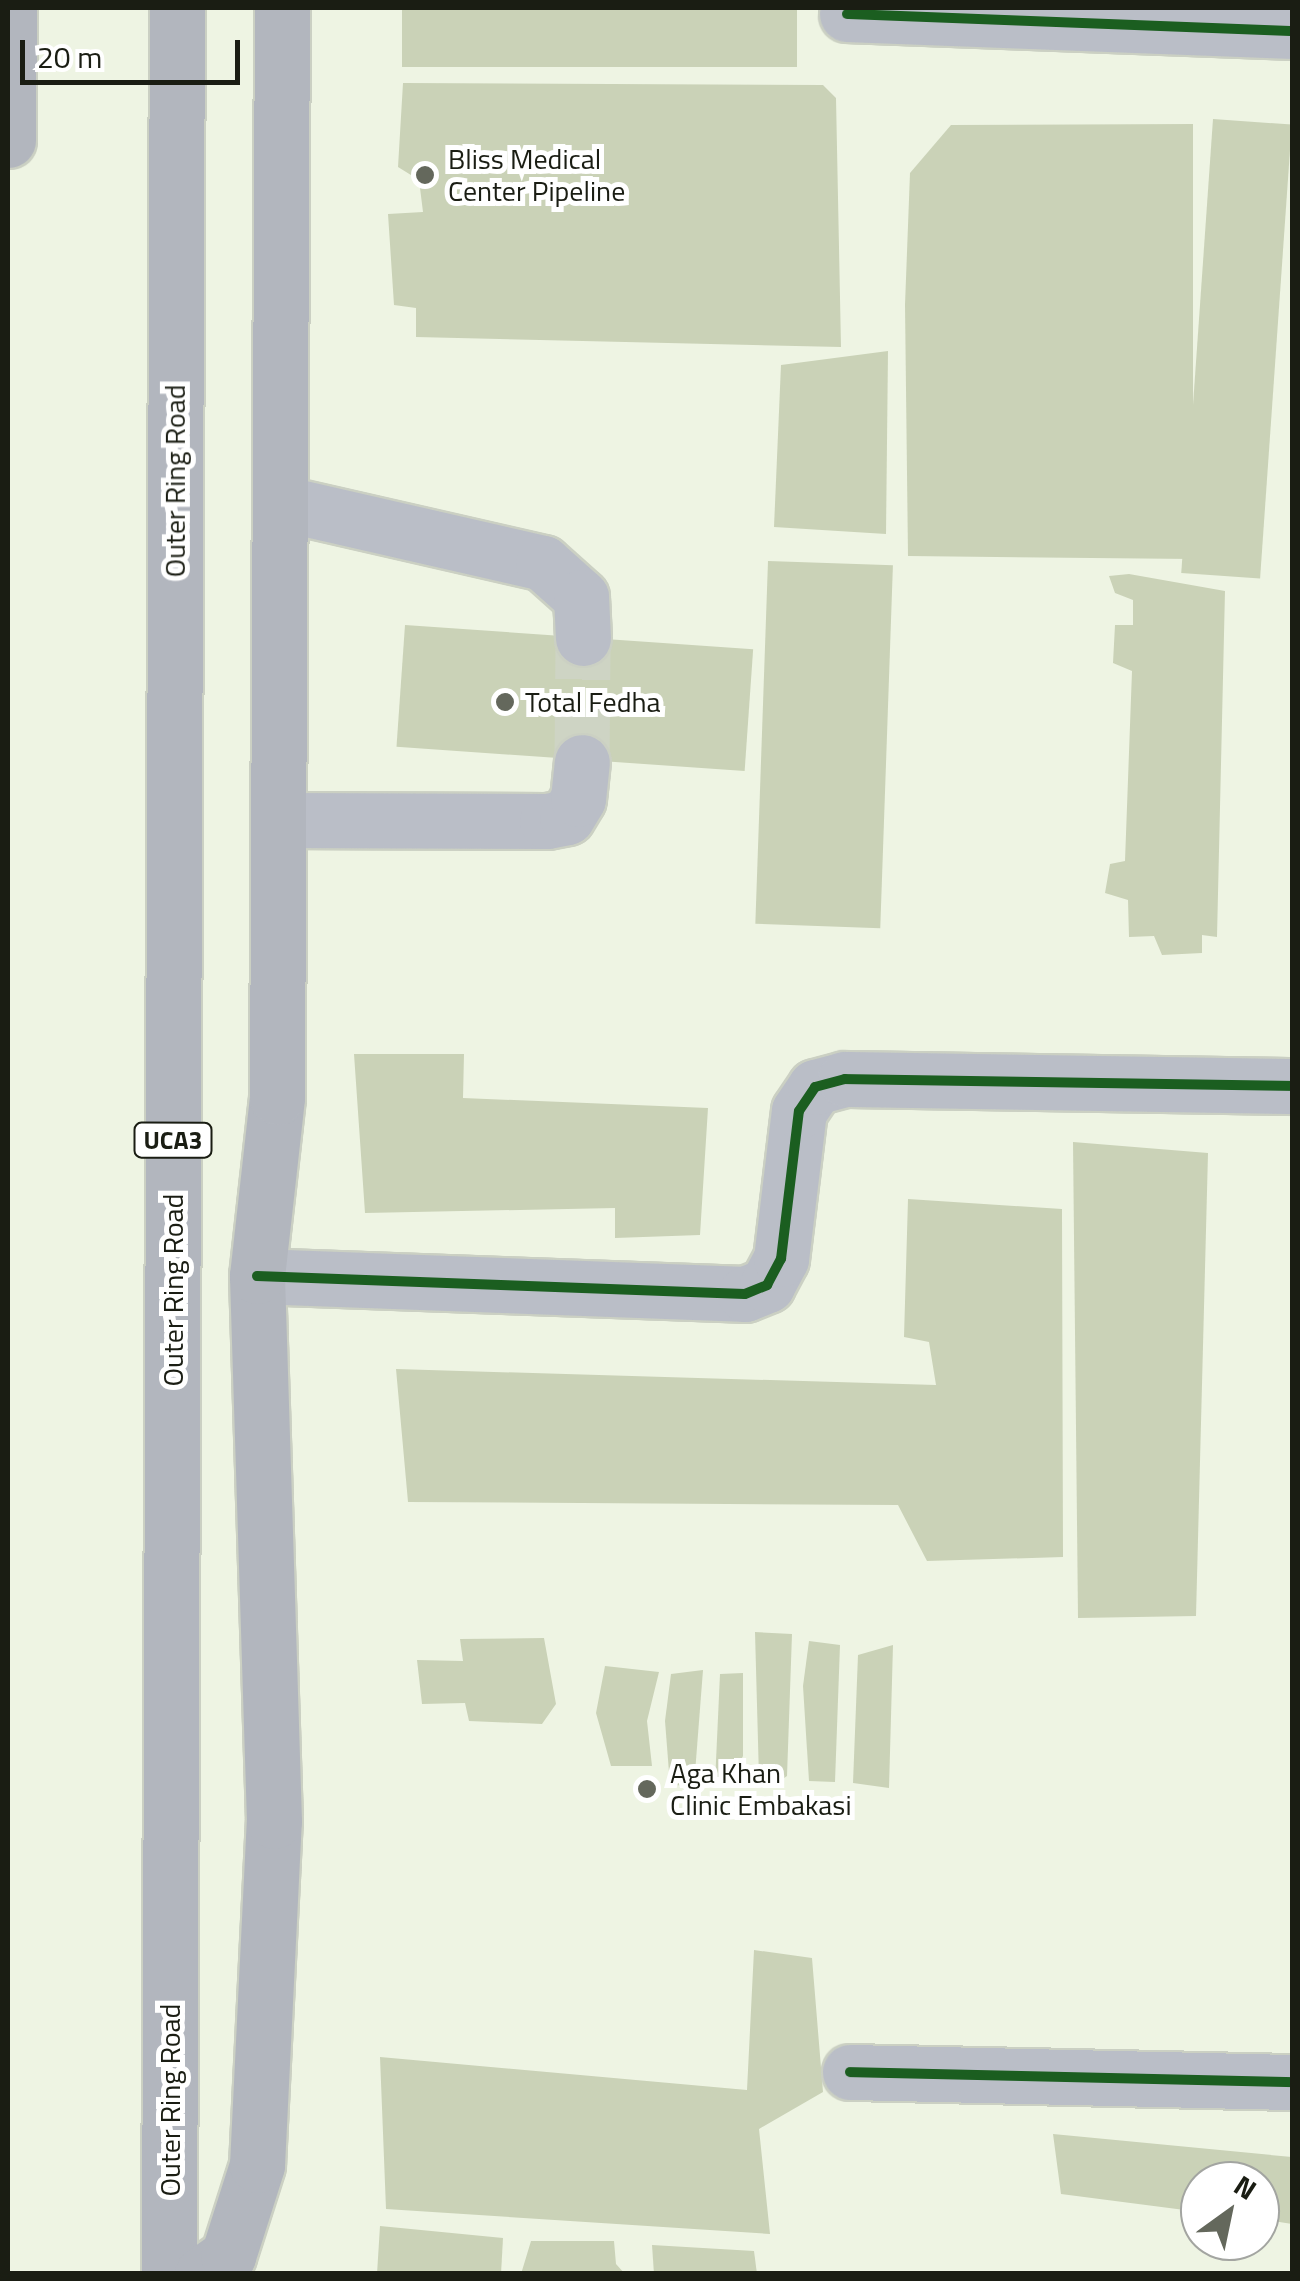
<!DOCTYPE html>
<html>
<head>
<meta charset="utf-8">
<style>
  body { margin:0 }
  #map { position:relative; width:1300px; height:2281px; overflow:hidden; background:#eef4e3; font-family:"Titillium Web",sans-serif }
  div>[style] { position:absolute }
  .building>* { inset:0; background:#cad2b7; transform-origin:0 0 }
  .minor-tunnel>* { height:55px; margin-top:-27.5px; transform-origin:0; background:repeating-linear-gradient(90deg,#ced4c4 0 55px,transparent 0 83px) }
  .roads { filter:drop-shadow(2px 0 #cbd0c3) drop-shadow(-2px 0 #cbd0c3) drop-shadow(0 2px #cbd0c3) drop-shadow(0 -2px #cbd0c3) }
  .minor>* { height:55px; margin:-27.5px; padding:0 27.5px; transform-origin:27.5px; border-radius:27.5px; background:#babec7 }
  .major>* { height:55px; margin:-27.5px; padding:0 27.5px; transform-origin:27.5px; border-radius:27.5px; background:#b2b6be }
  .cycleway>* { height:10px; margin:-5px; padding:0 5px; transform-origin:5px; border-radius:5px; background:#1b5e20 }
  .dots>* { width:28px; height:28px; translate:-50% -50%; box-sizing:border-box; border:5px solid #fff; border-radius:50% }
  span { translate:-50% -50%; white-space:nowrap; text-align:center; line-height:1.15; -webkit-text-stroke:10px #fff; paint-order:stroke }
  .shield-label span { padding:2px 8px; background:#fff; border:2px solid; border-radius:8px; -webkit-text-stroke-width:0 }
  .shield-label { font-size:25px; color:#1a1d13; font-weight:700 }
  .poi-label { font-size:28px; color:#1a1d13 }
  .left { translate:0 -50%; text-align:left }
  .street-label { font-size:28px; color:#1a1d13 }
  .frame { position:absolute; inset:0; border:10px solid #1a1d13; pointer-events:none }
  .north { position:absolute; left:1180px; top:2161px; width:100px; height:100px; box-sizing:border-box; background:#fff; border:2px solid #a3a5a1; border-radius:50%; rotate:33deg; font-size:28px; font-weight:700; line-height:40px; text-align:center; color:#1a1d13 }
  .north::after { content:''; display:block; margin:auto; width:35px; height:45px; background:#64685c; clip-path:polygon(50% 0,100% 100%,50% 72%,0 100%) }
  .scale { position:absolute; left:20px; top:40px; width:220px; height:45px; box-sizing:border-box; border:5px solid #1a1d13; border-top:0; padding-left:12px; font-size:30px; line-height:35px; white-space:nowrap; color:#1a1d13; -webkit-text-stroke:8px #fff; paint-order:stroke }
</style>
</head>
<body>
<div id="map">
  <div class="building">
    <div style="left:402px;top:8px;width:395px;height:59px"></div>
    <div style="clip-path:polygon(403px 83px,823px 85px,836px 98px,841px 347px,416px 337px,416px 308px,394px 305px,388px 214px,423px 212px,419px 180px,398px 167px)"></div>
    <div style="left:1213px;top:119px;width:79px;height:455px;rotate:4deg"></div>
    <div style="clip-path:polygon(1193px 124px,1193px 559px,908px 556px,905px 305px,910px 173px,951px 125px)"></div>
    <div style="clip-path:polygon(888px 351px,886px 534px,774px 527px,781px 365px)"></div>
    <div style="left:768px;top:561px;width:125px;height:363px;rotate:2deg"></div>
    <div style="clip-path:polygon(1129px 574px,1225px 591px,1217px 937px,1202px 935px,1202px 953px,1162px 955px,1154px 936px,1129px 937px,1128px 900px,1105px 893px,1110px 864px,1125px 861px,1132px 671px,1113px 663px,1115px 625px,1133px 625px,1133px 600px,1115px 593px,1109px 576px)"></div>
    <div style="left:405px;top:625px;width:349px;height:122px;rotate:4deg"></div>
    <div style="clip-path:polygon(354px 1054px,464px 1054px,463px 1098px,708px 1108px,700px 1235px,615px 1238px,615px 1208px,365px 1213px)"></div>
    <div style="clip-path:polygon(1073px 1142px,1208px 1153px,1196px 1616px,1078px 1618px)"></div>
    <div style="clip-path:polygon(908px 1199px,1062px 1209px,1063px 1557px,927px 1561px,898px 1505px,408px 1502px,396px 1369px,936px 1385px,929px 1342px,904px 1337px)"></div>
    <div style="clip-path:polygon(755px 1632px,792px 1634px,787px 1776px,774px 1785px,759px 1778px)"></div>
    <div style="clip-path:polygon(544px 1638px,556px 1704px,542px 1724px,469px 1721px,465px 1703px,422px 1704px,417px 1660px,463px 1661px,460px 1639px)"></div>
    <div style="clip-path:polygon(809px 1641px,840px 1645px,835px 1782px,809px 1781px,803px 1686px)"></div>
    <div style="clip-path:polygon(893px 1645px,889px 1788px,853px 1783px,858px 1655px)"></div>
    <div style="clip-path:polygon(605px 1666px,659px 1672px,647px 1721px,652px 1766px,611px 1766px,596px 1713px)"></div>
    <div style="clip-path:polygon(703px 1670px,694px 1786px,670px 1785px,665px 1721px,671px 1674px)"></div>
    <div style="clip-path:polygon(743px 1673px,743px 1756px,731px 1780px,715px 1783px,720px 1674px)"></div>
    <div style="clip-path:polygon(754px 1950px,812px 1958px,823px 2092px,759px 2129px,770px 2234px,386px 2209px,380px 2057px,747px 2090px)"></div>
    <div style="clip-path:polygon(1053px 2134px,1292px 2157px,1292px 2224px,1260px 2219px,1260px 2181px,1200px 2181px,1200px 2212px,1061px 2194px)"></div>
    <div style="clip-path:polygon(380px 2226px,503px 2238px,501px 2274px,377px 2274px)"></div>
    <div style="clip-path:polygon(531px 2241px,614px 2241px,616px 2264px,625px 2274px,521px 2274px)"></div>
    <div style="clip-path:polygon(652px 2245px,754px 2251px,757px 2274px,654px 2274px)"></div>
  </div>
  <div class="minor-tunnel">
    <div style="left:582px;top:762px;width:124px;rotate:-89.5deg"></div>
  </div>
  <div class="roads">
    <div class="minor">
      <div style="left:847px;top:14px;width:445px;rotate:2.2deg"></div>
      <div style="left:281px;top:503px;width:269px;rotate:12.9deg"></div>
      <div style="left:543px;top:563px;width:51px;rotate:41.8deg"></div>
      <div style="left:581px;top:597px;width:41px;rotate:87.2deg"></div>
      <div style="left:278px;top:820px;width:269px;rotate:0.2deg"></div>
      <div style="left:547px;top:821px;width:20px;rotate:-11deg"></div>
      <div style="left:567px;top:817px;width:21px;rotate:-59deg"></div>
      <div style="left:578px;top:799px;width:37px;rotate:-84deg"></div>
      <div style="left:257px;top:1276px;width:488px;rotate:2.1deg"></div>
      <div style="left:745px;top:1294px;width:24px;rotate:-22deg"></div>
      <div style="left:767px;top:1285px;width:30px;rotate:-62deg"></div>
      <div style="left:781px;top:1259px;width:149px;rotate:-83.1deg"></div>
      <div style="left:799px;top:1111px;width:29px;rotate:-56deg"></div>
      <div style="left:815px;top:1087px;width:31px;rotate:-15deg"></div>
      <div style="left:845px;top:1079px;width:447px;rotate:0.9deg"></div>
      <div style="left:850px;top:2072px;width:442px;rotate:1.3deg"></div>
    </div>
    <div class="major">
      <div style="left:8px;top:140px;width:132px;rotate:-89.6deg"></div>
      <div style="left:169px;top:2274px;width:2266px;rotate:-89.8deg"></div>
      <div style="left:202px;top:2274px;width:32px;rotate:-35deg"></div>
      <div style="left:228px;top:2256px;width:96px;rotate:-72.3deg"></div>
      <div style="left:257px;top:2165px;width:344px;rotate:-87.2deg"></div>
      <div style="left:274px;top:1821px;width:545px;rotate:-91.79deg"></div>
      <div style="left:257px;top:1276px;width:180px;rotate:-83.6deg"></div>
      <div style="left:277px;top:1097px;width:1089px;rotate:-89.74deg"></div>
    </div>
  </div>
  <div class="cycleway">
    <div style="left:847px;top:14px;width:445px;rotate:2.2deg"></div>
    <div style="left:257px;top:1276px;width:488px;rotate:2.1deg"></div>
    <div style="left:745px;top:1294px;width:24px;rotate:-22deg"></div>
    <div style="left:767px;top:1285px;width:30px;rotate:-62deg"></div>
    <div style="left:781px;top:1259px;width:149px;rotate:-83.1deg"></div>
    <div style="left:799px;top:1111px;width:29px;rotate:-56deg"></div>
    <div style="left:815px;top:1087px;width:31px;rotate:-15deg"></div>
    <div style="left:845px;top:1079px;width:447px;rotate:0.9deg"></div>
    <div style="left:850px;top:2072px;width:442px;rotate:1.3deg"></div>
  </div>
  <div class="dots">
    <div style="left:425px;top:175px;background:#64685c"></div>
    <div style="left:505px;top:702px;background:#64685c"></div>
    <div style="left:647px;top:1789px;background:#64685c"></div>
  </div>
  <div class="shield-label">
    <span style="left:173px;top:1140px">UCA3</span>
  </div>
  <div class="poi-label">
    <span class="left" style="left:448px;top:175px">Bliss Medical<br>Center Pipeline</span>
    <span class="left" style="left:525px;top:702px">Total Fedha</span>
    <span class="left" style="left:670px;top:1789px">Aga Khan<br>Clinic Embakasi</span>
  </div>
  <div class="street-label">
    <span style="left:175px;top:481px;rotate:-90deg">Outer Ring Road</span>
    <span style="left:173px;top:1290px;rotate:-90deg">Outer Ring Road</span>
    <span style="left:170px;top:2100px;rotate:-90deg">Outer Ring Road</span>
  </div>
  <div class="frame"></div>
  <div class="north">N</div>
  <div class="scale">20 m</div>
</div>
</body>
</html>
